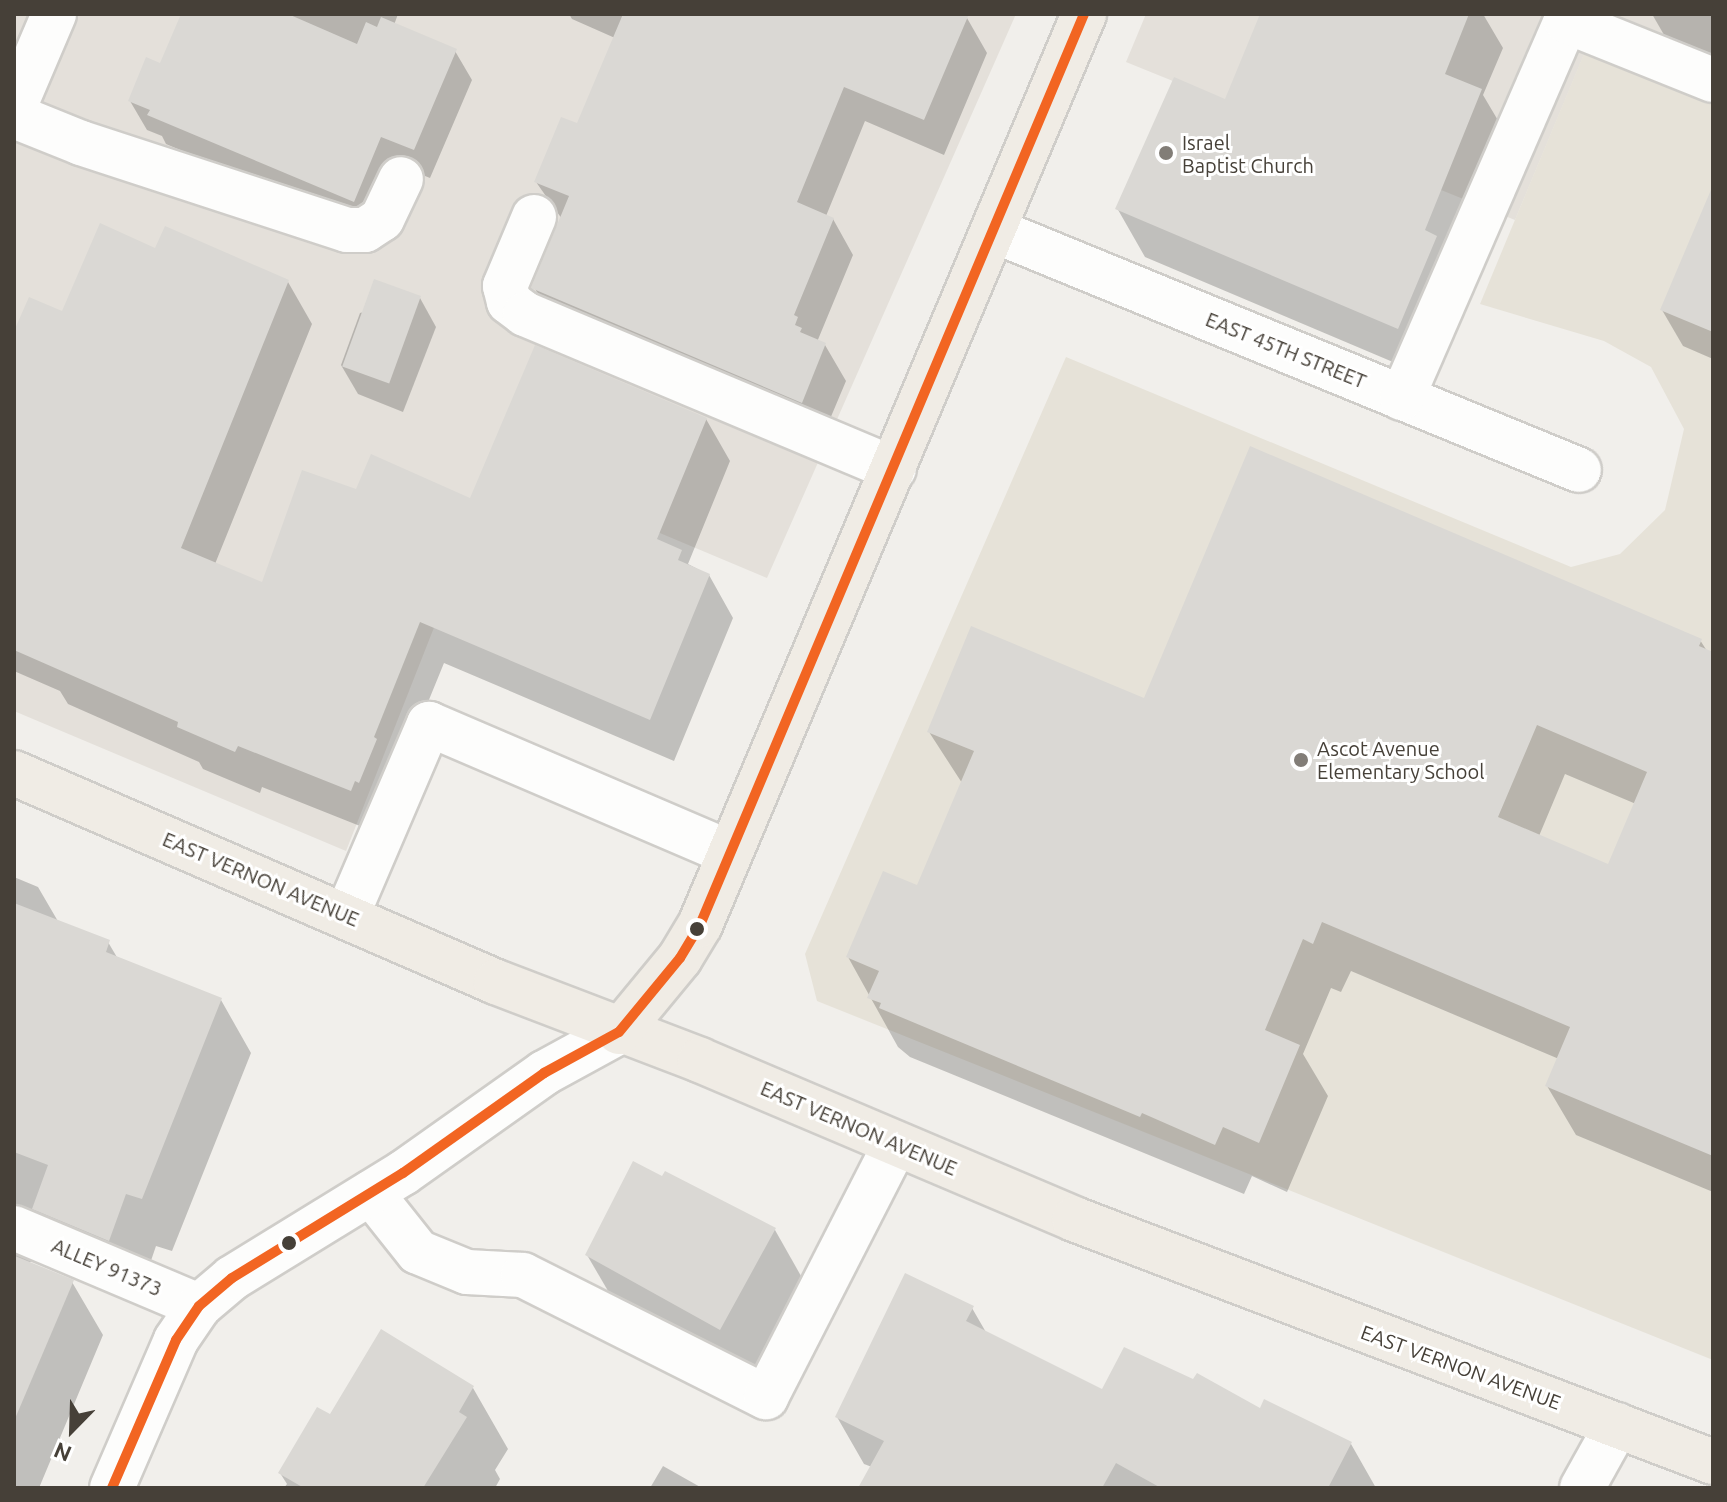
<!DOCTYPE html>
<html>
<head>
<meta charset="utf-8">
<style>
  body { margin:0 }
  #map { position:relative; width:1727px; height:1502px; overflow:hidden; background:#f1efeb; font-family:Ubuntu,sans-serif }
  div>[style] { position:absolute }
  .residential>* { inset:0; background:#e4e0da }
  .education>* { inset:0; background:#e6e2d8 }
  .shadow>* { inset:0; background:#0003 }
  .building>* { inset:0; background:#dad8d4; transform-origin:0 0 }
  .roads { filter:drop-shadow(2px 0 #cfcdc9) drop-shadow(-2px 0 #cfcdc9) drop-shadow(0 2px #cfcdc9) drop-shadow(0 -2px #cfcdc9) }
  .minor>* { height:44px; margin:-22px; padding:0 22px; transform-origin:22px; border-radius:22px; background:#fdfdfc }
  .major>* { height:44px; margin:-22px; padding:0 22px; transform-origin:22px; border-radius:22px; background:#f0ece5 }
  .bus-1>* { height:10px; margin:-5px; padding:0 5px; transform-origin:5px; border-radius:5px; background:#f26522 }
  .dots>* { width:22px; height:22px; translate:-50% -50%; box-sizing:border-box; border:4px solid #fff; border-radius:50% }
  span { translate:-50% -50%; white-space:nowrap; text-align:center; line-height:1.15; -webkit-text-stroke:6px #fff; paint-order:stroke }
  .poi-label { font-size:20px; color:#464038 }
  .left { translate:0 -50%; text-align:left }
  .street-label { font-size:20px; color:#464038 }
  .frame { position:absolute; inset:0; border:16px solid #464038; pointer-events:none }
  .north { position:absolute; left:32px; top:1390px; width:80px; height:80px; -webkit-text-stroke:6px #fff; paint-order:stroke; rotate:203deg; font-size:22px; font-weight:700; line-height:32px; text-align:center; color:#464038 }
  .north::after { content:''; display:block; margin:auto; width:28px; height:36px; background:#464038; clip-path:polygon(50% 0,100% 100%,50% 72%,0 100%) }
</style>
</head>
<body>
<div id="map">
  <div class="residential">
    <div style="clip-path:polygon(14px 14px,1016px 14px,767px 578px,498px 465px,346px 851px,14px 711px)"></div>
    <div style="clip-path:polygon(1146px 14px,1713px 14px,1713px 98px,1588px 45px,1515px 220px,1126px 62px)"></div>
  </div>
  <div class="education">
    <div style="clip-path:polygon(1588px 44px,1713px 98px,1713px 1360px,817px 1001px,805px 954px,1066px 357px,1571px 567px,1620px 554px,1665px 510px,1684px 429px,1651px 367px,1604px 341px,1480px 304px)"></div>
  </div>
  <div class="shadow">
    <div style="clip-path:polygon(183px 14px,398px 14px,394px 25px,455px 51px,472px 80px,430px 178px,398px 165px,370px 230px,166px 144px,162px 136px,147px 130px,130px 101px,161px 66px)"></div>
    <div style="clip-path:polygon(569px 14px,957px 14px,967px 18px,987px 53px,944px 155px,865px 121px,826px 216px,833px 219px,853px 255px,817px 342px,825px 345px,846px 381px,822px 438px,554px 323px,534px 287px,562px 219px,536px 182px,578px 126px,615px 38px,572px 19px)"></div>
    <div style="clip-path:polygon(1262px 14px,1483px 14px,1503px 48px,1483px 95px,1509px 139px,1426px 376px,1145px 257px,1117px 208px,1226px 102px)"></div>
    <div style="clip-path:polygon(1652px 14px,1713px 14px,1713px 53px,1709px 63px,1671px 47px)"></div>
    <div style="clip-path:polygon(1713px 190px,1713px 359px,1683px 346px,1662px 310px)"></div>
    <div style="clip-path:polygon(156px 250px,288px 282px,312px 324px,215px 564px,263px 585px,358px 491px,471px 501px,706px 419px,730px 461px,688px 564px,709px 575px,733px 618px,674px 761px,444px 663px,375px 832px,262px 787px,260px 793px,203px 769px,199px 762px,68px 704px,60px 691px,14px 671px,14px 338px,64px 314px)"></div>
    <div style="clip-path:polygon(420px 298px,436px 327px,403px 412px,358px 394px,341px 365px,360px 313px)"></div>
    <div style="clip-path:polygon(evenodd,1700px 640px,1707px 651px,1713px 654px,1713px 1192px,1576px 1135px,1547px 1086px,1559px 1059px,1351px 971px,1341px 992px,1331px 988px,1303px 1054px,1328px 1096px,1287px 1192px,1252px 1176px,1244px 1194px,910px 1057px,898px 1047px,848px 957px,918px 888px,962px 783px,929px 732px,1145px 701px,1700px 640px,1565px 774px,1636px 804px,1609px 866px,1539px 836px,1565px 774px)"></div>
    <div style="clip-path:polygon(14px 877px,38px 887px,59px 923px,108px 942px,118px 959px,221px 1000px,251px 1053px,172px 1251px,156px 1246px,140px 1293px,43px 1256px,28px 1263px,72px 1282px,103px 1335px,39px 1488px,14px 1488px)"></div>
    <div style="clip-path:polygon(663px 1179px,775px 1230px,805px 1283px,750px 1382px,618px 1308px,587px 1255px)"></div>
    <div style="clip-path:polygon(972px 1308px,987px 1334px,1103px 1392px,1261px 1410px,1351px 1444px,1376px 1488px,860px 1488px,872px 1467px,864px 1464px,837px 1417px)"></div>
    <div style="clip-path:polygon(473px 1388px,508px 1449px,495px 1470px,500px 1479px,495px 1488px,284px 1488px,287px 1484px,280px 1473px,330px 1417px)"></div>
    <div style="clip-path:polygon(663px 1466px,702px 1488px,650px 1488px)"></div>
  </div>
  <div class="building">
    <div style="clip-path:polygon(181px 14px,288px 14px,357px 44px,366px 22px,377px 27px,381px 17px,457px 49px,414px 150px,381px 137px,354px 202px,147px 115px,150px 110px,128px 101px,146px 57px,160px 63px)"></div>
    <div style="clip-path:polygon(623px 14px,969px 14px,924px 120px,844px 87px,797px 202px,834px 218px,794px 315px,798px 317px,795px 325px,802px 328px,800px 332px,826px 343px,802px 403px,531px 288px,569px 196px,534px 182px,561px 117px,577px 123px)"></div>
    <div style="clip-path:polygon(1260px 14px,1469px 14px,1445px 74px,1482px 89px,1425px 230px,1437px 236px,1398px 329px,1115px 209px,1174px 77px,1225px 99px)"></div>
    <div style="clip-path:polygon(1713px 185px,1713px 332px,1660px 310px)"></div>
    <div style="clip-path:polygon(100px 223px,155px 248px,165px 226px,289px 280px,181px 548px,262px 582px,302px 470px,356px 489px,371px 454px,470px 498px,535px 345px,707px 418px,657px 539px,682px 550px,678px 560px,710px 574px,650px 720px,420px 622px,374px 737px,377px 739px,359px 783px,355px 781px,351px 791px,238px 746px,235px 752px,177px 727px,178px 722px,14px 650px,14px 331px,29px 297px,62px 311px)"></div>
    <div style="left:374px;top:279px;width:50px;height:93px;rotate:20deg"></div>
    <div style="clip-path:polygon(evenodd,1250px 446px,1702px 639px,1699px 646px,1713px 652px,1713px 1156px,1545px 1086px,1570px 1027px,1322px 922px,1313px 944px,1303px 939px,1265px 1030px,1300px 1045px,1259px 1143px,1223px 1127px,1215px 1145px,1142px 1113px,1140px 1117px,879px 1008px,881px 1003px,867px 998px,879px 971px,846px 957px,883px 871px,917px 885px,974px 751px,927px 732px,971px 626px,1144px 698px,1250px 446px,1537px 725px,1647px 772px,1608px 864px,1498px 817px,1537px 725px)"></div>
    <div style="clip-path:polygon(14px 903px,110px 940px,106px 952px,222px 998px,142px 1199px,126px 1194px,109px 1241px,32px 1209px,48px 1165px,14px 1152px)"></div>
    <div style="clip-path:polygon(633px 1161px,662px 1176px,665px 1171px,776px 1228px,720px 1330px,585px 1255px)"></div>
    <div style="clip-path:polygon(15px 1256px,74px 1280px,14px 1421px,14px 1259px)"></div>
    <div style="clip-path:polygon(905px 1273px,974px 1306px,966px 1321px,1102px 1389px,1124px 1347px,1193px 1379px,1197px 1373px,1260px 1408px,1264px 1399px,1352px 1442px,1328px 1488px,1161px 1488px,1116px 1463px,1102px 1488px,858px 1488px,884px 1441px,835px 1417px)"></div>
    <div style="clip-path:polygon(381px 1329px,474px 1386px,459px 1412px,467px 1417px,423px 1488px,304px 1488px,278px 1473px,317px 1407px,330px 1414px)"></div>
  </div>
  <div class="roads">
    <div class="minor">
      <div style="left:14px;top:108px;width:102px;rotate:-66.9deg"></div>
      <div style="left:14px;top:116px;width:72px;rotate:21.9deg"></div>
      <div style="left:81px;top:143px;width:280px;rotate:18.1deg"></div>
      <div style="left:347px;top:230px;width:18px"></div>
      <div style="left:365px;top:230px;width:20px;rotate:-33deg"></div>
      <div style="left:382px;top:219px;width:44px;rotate:-64.6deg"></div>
      <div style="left:534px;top:217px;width:75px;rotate:112.8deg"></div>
      <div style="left:505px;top:286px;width:16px;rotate:76deg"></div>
      <div style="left:509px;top:302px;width:20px;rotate:37deg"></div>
      <div style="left:525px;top:314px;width:400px;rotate:22.8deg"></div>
      <div style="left:993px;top:230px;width:633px;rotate:22.27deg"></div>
      <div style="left:1402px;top:398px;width:411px;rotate:-66.5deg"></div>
      <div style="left:1566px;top:21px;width:158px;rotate:21.9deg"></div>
      <div style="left:347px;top:915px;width:208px;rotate:-66.8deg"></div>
      <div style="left:429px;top:724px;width:327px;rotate:23.2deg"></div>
      <div style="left:371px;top:1193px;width:75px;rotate:51.5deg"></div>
      <div style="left:418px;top:1252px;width:53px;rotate:22.2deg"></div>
      <div style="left:467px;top:1272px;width:56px;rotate:3.1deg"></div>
      <div style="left:523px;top:1275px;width:272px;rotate:26.7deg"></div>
      <div style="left:766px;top:1397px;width:283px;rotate:-62.9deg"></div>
      <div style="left:14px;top:1228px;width:201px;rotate:22.9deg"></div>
      <div style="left:112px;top:1488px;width:161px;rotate:-66.6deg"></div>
      <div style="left:176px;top:1340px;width:41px;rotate:-55.9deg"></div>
      <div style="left:199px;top:1306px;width:43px;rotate:-40.3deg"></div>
      <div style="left:232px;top:1278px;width:201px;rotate:-31.6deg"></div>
      <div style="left:403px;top:1173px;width:173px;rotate:-35.3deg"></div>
      <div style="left:544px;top:1073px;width:85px;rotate:-28.7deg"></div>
      <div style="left:1582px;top:1488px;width:72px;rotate:-60.9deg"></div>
    </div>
    <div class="major">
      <div style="left:14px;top:773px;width:525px;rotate:23.44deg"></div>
      <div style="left:496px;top:982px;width:218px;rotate:20.9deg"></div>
      <div style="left:700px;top:1060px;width:406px;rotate:23deg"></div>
      <div style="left:1074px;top:1219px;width:684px;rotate:20.82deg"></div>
      <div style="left:619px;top:1032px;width:96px;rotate:-50.5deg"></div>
      <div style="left:680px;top:958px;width:39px;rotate:-59deg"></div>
      <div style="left:700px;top:925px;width:989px;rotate:-67.14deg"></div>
    </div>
  </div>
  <div class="bus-1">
    <div style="left:112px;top:1488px;width:161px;rotate:-66.6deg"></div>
    <div style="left:176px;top:1340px;width:41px;rotate:-55.9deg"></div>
    <div style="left:199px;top:1306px;width:43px;rotate:-40.3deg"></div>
    <div style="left:232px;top:1278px;width:201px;rotate:-31.6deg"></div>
    <div style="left:403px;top:1173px;width:173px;rotate:-35.3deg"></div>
    <div style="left:544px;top:1073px;width:85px;rotate:-28.7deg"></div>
    <div style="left:619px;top:1032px;width:96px;rotate:-50.5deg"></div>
    <div style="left:680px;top:958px;width:39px;rotate:-59deg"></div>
    <div style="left:700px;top:925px;width:989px;rotate:-67.14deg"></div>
  </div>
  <div class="dots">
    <div style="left:1166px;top:153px;background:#827d77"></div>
    <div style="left:1301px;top:760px;background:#827d77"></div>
    <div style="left:697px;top:929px;background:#464038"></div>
    <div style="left:289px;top:1243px;background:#464038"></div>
  </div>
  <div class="poi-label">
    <span class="left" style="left:1182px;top:154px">Israel<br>Baptist Church</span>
    <span class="left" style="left:1317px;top:760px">Ascot Avenue<br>Elementary School</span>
  </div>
  <div class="street-label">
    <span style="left:1286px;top:350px;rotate:22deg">EAST 45TH STREET</span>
    <span style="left:261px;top:879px;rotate:23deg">EAST VERNON AVENUE</span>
    <span style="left:859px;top:1128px;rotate:23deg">EAST VERNON AVENUE</span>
    <span style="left:107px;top:1267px;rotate:23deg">ALLEY 91373</span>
    <span style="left:1461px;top:1367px;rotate:20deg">EAST VERNON AVENUE</span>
  </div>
  <div class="frame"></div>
  <div class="north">N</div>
</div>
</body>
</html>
